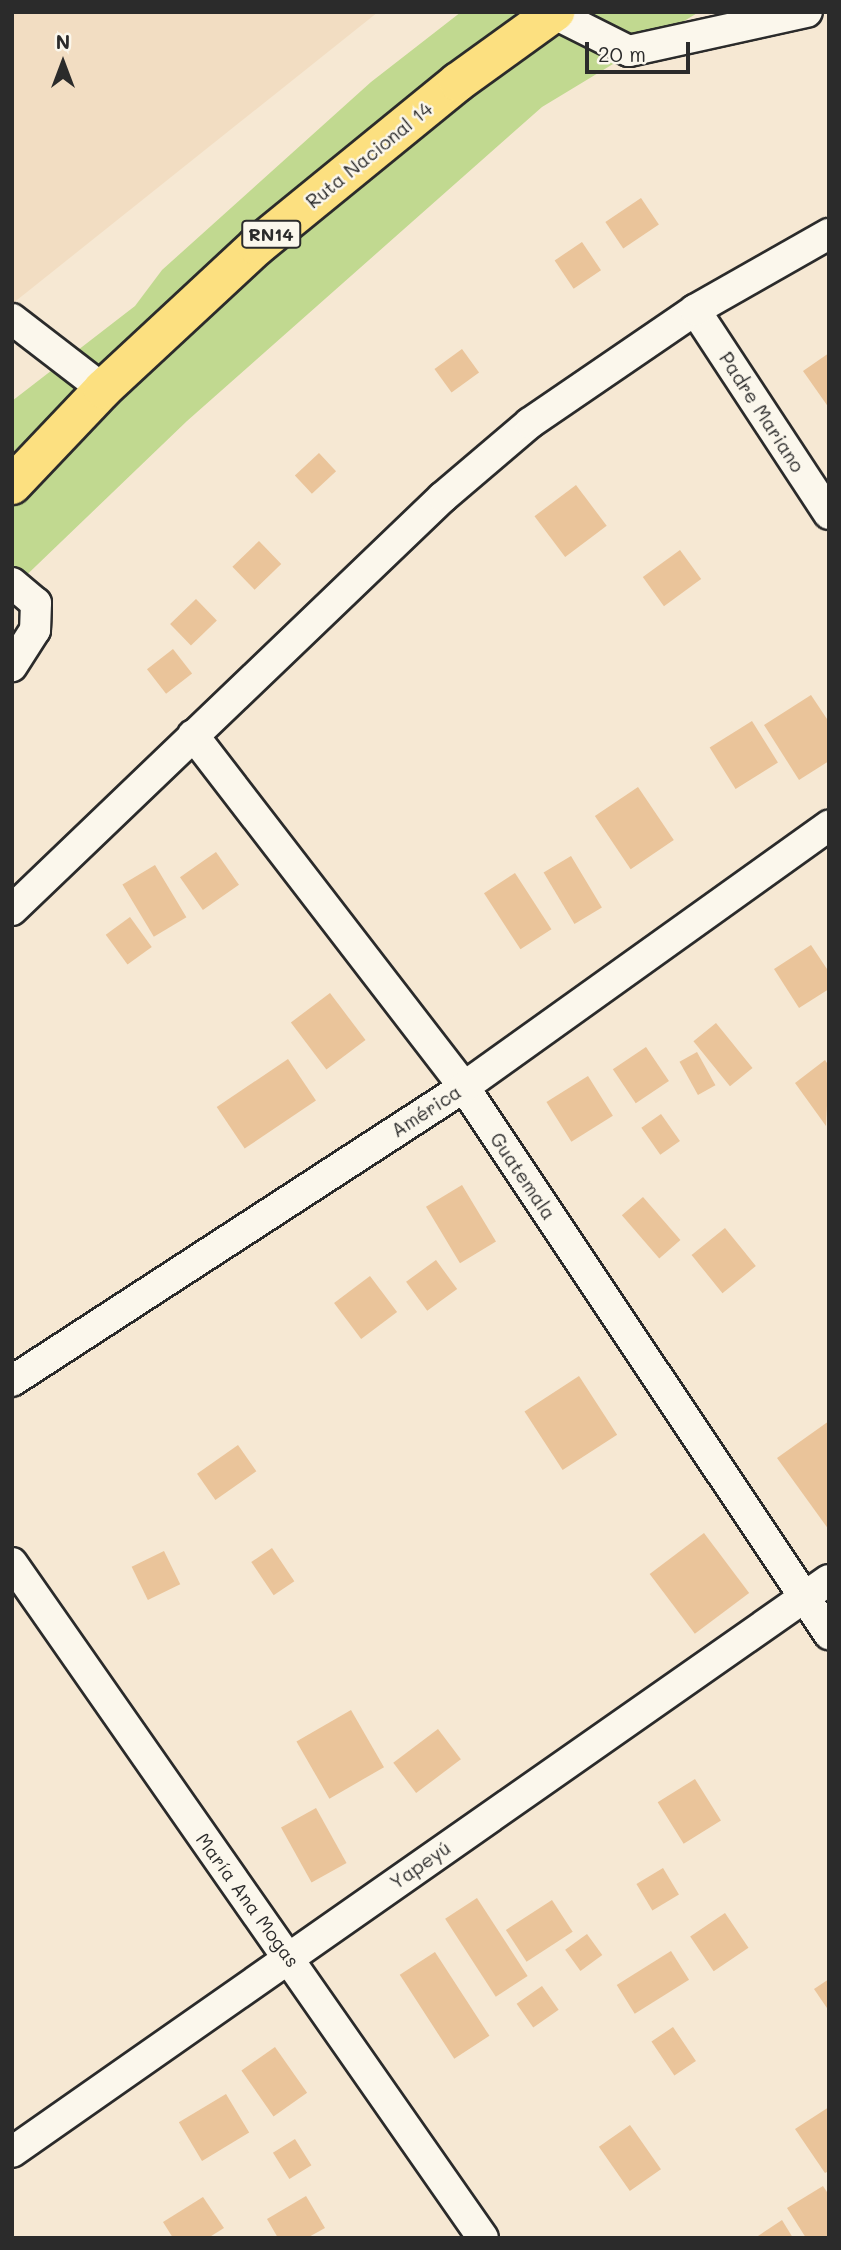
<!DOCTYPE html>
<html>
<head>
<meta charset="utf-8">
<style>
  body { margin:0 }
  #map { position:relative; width:841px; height:2250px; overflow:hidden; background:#f6e8d3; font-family:Mali,sans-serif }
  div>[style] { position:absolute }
  .built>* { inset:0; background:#f2ddc2 }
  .green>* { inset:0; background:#c1d990 }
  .building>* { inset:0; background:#eac49a; transform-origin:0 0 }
  .roads { filter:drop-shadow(2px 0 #2b2b2b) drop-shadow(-2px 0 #2b2b2b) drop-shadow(0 2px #2b2b2b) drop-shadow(0 -2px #2b2b2b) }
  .street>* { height:30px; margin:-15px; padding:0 15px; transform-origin:15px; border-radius:15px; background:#fbf7ec }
  .highway>* { height:38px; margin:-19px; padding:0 19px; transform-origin:19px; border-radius:19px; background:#fce080 }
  span { translate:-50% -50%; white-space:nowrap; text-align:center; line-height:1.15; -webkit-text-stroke:5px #fbf7ec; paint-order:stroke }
  .shield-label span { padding:2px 5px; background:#fbf7ec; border:2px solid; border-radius:5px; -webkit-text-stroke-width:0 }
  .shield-label { font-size:18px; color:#2b2b2b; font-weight:700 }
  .street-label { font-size:19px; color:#2b2b2b }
  .frame { position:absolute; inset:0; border:14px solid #2b2b2b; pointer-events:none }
  .north { position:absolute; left:28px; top:28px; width:70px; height:70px; -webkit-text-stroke:5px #fbf7ec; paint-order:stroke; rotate:0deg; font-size:19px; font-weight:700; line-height:28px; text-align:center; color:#2b2b2b }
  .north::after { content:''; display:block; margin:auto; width:24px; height:32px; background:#2b2b2b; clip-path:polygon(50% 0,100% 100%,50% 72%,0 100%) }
  .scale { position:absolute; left:585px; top:42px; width:105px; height:32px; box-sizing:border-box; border:4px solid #2b2b2b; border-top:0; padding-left:9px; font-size:21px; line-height:24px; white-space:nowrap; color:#2b2b2b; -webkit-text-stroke:5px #fbf7ec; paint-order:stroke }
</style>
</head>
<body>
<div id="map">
  <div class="built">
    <div style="clip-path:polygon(12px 12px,378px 12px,12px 304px)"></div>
  </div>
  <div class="green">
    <div style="clip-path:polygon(461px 12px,699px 12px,542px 107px,187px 421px,12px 589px,12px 401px,135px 306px,162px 270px,371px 82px)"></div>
  </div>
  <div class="building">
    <div style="left:641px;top:198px;width:32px;height:43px;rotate:56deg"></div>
    <div style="left:582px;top:242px;width:34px;height:33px;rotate:56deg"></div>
    <div style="left:462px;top:349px;width:29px;height:34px;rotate:54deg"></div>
    <div style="clip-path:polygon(829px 353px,829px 408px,803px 371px)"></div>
    <div style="left:319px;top:453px;width:25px;height:33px;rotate:47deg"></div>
    <div style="left:576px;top:485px;width:51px;height:52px;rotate:53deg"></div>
    <div style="left:259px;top:541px;width:32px;height:37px;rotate:46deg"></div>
    <div style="left:680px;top:550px;width:36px;height:46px;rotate:54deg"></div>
    <div style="left:196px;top:599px;width:30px;height:36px;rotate:46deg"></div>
    <div style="left:173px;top:649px;width:31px;height:33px;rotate:52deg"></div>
    <div style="clip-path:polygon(811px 695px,829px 722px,829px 761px,799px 780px,764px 725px)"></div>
    <div style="left:752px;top:721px;width:49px;height:50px;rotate:58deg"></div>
    <div style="left:638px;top:787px;width:64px;height:52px;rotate:56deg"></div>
    <div style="left:216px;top:852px;width:40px;height:44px;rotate:55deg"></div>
    <div style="left:571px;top:856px;width:60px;height:32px;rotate:59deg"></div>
    <div style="left:155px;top:865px;width:61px;height:38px;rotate:59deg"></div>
    <div style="left:515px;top:873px;width:67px;height:37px;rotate:57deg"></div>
    <div style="left:130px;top:917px;width:37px;height:30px;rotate:54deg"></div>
    <div style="clip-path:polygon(811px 945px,829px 972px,829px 989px,799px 1008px,774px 969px)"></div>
    <div style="left:330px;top:993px;width:59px;height:49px;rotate:53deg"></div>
    <div style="left:716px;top:1023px;width:58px;height:29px;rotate:51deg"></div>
    <div style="left:646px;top:1047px;width:41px;height:40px;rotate:56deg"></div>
    <div style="left:697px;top:1052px;width:38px;height:20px;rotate:61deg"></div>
    <div style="left:288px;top:1059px;width:50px;height:86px;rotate:56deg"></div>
    <div style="clip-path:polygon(825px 1060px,829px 1066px,826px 1126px,795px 1083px)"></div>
    <div style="left:588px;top:1076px;width:47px;height:49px;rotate:58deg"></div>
    <div style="left:661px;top:1114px;width:33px;height:24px;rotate:55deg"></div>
    <div style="left:462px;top:1185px;width:66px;height:42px;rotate:59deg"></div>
    <div style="left:643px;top:1197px;width:57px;height:28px;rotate:49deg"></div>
    <div style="left:725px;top:1228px;width:49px;height:43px;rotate:51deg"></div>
    <div style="left:436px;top:1260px;width:36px;height:37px;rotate:54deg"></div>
    <div style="left:370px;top:1276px;width:45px;height:45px;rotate:53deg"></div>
    <div style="left:579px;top:1376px;width:70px;height:65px;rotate:57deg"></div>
    <div style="clip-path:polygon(829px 1421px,829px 1530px,777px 1458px)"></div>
    <div style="left:238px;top:1445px;width:32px;height:50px;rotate:55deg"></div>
    <div style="left:704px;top:1533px;width:75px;height:68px;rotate:53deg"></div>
    <div style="left:272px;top:1548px;width:40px;height:25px;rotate:56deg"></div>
    <div style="left:164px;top:1551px;width:37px;height:36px;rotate:64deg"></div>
    <div style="left:351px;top:1710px;width:66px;height:63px;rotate:60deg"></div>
    <div style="left:438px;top:1729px;width:38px;height:56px;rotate:53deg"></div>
    <div style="left:695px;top:1779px;width:49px;height:44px;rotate:58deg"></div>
    <div style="left:316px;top:1808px;width:63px;height:40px;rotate:61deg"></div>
    <div style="left:663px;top:1868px;width:31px;height:31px;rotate:59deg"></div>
    <div style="left:477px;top:1898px;width:93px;height:38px;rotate:57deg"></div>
    <div style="left:552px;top:1900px;width:38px;height:55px;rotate:57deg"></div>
    <div style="left:725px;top:1913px;width:42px;height:42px;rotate:56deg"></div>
    <div style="left:587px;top:1934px;width:26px;height:27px;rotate:54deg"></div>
    <div style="left:671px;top:1951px;width:34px;height:64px;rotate:58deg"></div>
    <div style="left:435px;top:1952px;width:100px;height:42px;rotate:57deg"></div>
    <div style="clip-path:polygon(829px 1979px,829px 2011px,814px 1989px)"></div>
    <div style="left:542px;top:1986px;width:29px;height:31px;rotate:55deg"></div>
    <div style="left:673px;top:2027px;width:41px;height:26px;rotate:56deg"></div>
    <div style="left:275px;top:2047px;width:56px;height:41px;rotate:55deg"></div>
    <div style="left:226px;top:2094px;width:45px;height:55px;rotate:59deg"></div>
    <div style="clip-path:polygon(829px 2107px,829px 2171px,825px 2173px,795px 2129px)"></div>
    <div style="left:630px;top:2125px;width:54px;height:38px;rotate:55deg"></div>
    <div style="left:295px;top:2139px;width:31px;height:26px;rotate:58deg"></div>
    <div style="clip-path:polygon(823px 2186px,829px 2195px,829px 2238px,806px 2238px,787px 2208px)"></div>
    <div style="clip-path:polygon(306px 2196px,325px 2228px,307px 2238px,278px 2238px,267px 2219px)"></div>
    <div style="clip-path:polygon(203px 2197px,224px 2228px,208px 2238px,173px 2238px,163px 2222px)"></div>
    <div style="clip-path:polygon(782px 2220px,793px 2238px,755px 2238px)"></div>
  </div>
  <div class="roads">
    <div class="street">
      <div style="left:553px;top:13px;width:85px;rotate:26.6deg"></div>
      <div style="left:629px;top:51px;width:182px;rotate:-12.4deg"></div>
      <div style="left:695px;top:310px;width:244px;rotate:56.7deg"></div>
      <div style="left:12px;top:319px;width:115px;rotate:37.6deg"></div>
      <div style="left:12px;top:583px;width:31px;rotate:40deg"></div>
      <div style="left:36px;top:603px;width:27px;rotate:92deg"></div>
      <div style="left:35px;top:630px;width:43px;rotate:122.6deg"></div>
      <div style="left:193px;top:735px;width:444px;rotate:52.4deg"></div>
      <div style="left:464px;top:1087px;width:658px;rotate:56.29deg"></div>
      <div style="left:12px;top:910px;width:597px;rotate:-43.78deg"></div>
      <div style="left:443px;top:497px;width:114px;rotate:-40.4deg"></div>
      <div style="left:530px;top:423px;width:200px;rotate:-34.4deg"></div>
      <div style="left:695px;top:310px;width:154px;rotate:-29.6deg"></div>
      <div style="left:12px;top:1381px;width:539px;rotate:-33.04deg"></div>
      <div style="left:464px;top:1087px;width:449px;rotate:-35.6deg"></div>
      <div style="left:12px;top:1563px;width:823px;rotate:55.09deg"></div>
      <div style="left:12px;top:2152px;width:997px;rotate:-35deg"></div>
    </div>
    <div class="highway">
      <div style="left:12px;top:485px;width:132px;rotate:-46.5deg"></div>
      <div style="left:103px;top:389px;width:210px;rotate:-42.9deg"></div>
      <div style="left:257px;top:246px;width:259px;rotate:-39.2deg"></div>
      <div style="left:458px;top:82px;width:120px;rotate:-35.8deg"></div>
    </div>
  </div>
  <div class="shield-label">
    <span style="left:271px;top:234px">RN14</span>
  </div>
  <div class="street-label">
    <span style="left:369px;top:155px;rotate:-39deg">Ruta Nacional 14</span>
    <span style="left:762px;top:412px;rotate:57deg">Padre Mariano</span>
    <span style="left:426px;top:1111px;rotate:-33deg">América</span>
    <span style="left:523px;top:1176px;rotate:56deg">Guatemala</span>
    <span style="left:420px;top:1865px;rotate:-35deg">Yapeyú</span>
    <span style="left:248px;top:1900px;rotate:54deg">María Ana Mogas</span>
  </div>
  <div class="frame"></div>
  <div class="north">N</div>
  <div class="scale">20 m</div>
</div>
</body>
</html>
